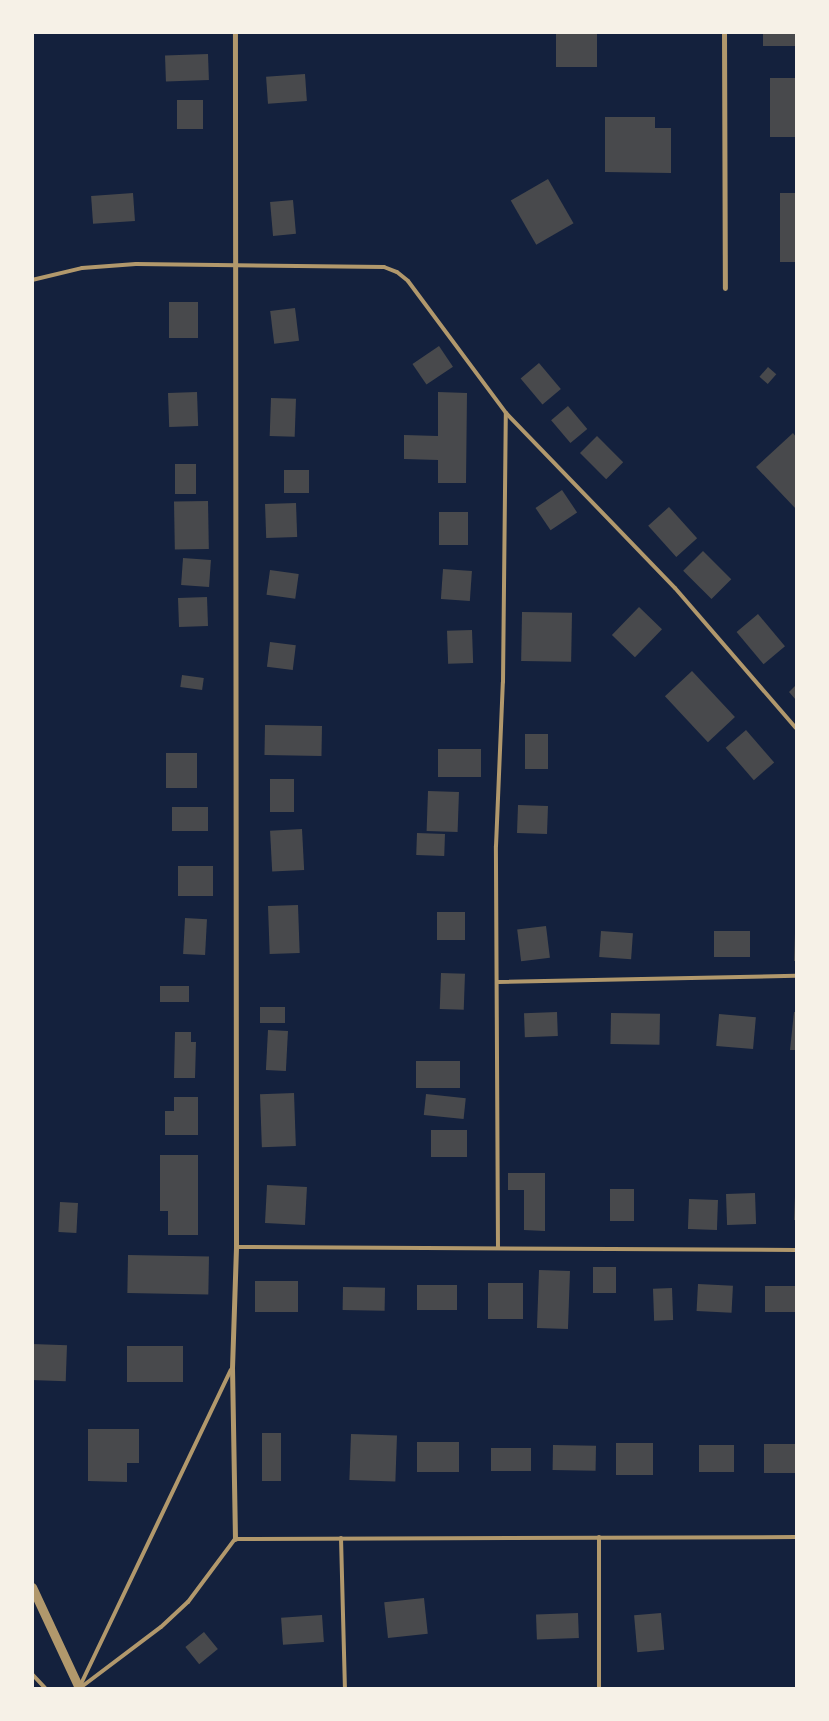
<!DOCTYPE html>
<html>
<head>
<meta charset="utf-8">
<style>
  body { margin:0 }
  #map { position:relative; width:829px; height:1721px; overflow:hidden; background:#14213d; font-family:"Sofia Sans Condensed",sans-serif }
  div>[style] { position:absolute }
  .building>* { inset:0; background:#48494c; transform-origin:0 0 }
  .service>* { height:4px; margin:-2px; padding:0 2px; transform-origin:2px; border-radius:2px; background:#b1986c }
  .minor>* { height:5px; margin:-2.5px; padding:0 2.5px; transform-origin:2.5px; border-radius:2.5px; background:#b1986c }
  .tertiary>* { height:9px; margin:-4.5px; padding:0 4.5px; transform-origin:4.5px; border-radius:4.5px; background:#b1986c }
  span { translate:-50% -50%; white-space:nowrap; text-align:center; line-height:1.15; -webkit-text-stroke:5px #f6f1e7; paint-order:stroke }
  .frame { position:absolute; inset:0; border:34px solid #f6f1e7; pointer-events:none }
</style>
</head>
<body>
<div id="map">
  <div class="building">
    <div style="left:556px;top:32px;width:41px;height:35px"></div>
    <div style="left:763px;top:32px;width:33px;height:14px"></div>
    <div style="left:208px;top:54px;width:26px;height:43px;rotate:88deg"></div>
    <div style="left:305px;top:74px;width:27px;height:39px;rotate:86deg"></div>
    <div style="left:770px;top:78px;width:26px;height:59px"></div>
    <div style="left:177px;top:100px;width:26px;height:29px"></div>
    <div style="clip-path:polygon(605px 117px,655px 117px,655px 128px,671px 128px,671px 173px,605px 172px)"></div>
    <div style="left:548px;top:179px;width:51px;height:43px;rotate:60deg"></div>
    <div style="left:133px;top:193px;width:28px;height:42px;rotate:86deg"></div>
    <div style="left:780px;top:193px;width:16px;height:69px"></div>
    <div style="left:293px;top:200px;width:34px;height:23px;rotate:85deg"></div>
    <div style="left:169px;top:302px;width:29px;height:36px"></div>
    <div style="left:295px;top:308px;width:33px;height:25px;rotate:83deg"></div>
    <div style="left:439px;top:346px;width:25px;height:32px;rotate:56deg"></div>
    <div style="left:539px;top:363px;width:34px;height:24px;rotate:50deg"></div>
    <div style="left:768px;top:367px;width:11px;height:13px;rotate:41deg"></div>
    <div style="left:197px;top:392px;width:34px;height:29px;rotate:88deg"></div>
    <div style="clip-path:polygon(438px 392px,467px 393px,466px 483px,438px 483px,438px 460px,404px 459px,404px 435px,438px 436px)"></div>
    <div style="left:271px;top:398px;width:25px;height:38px;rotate:2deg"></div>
    <div style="left:568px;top:406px;width:30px;height:22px;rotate:50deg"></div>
    <div style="clip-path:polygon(793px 433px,796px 437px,796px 509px,756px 467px)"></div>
    <div style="left:597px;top:436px;width:37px;height:24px;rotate:45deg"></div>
    <div style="left:175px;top:464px;width:21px;height:30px"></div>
    <div style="left:284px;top:470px;width:25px;height:23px"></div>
    <div style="left:562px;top:490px;width:27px;height:32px;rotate:56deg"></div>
    <div style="left:208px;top:501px;width:48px;height:34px;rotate:89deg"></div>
    <div style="left:296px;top:503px;width:34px;height:31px;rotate:88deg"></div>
    <div style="left:669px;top:507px;width:42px;height:28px;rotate:48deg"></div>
    <div style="left:468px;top:512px;width:33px;height:29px;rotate:90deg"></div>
    <div style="left:703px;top:551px;width:40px;height:28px;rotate:45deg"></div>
    <div style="left:183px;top:558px;width:28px;height:27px;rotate:4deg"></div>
    <div style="left:443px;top:569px;width:29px;height:30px;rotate:4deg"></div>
    <div style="left:270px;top:570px;width:29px;height:25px;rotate:8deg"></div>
    <div style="left:207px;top:597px;width:29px;height:29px;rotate:88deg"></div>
    <div style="left:639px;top:607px;width:32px;height:39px;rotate:44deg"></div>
    <div style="left:522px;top:612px;width:50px;height:49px;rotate:1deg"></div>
    <div style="left:758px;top:614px;width:42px;height:28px;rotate:50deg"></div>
    <div style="left:472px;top:630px;width:33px;height:25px;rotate:88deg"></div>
    <div style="left:270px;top:642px;width:26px;height:25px;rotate:7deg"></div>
    <div style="left:692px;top:671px;width:63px;height:37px;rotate:47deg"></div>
    <div style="left:182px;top:675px;width:22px;height:12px;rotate:8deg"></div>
    <div style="clip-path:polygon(796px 685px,796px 700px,789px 692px)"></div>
    <div style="left:265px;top:725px;width:57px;height:30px;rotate:1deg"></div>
    <div style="left:746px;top:730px;width:43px;height:27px;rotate:49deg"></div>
    <div style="left:525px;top:734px;width:23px;height:35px"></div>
    <div style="left:438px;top:749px;width:43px;height:28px"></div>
    <div style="left:166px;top:753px;width:31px;height:35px"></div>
    <div style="left:270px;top:779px;width:24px;height:33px"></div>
    <div style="left:428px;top:791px;width:31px;height:40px;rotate:2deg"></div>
    <div style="left:518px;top:805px;width:30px;height:28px;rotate:2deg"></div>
    <div style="left:172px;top:807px;width:36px;height:24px"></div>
    <div style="left:302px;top:829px;width:41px;height:32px;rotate:87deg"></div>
    <div style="left:417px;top:833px;width:28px;height:22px;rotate:2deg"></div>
    <div style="left:178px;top:866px;width:35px;height:30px"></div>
    <div style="left:298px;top:905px;width:48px;height:30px;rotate:88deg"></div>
    <div style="left:437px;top:912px;width:28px;height:28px"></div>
    <div style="left:185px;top:918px;width:22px;height:36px;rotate:3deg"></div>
    <div style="left:546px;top:926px;width:32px;height:29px;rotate:83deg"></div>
    <div style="left:601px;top:931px;width:32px;height:26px;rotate:4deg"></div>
    <div style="left:750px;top:931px;width:26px;height:36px;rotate:90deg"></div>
    <div style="clip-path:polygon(795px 933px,796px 933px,796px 961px,794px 961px)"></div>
    <div style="left:441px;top:973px;width:24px;height:36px;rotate:2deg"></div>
    <div style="left:160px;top:986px;width:29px;height:16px"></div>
    <div style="left:260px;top:1007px;width:25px;height:16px"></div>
    <div style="left:557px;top:1012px;width:24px;height:33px;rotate:88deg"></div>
    <div style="clip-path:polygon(794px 1012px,796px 1012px,796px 1050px,790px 1050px)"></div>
    <div style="left:611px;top:1013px;width:49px;height:31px;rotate:1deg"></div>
    <div style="left:719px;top:1014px;width:37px;height:32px;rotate:5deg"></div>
    <div style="left:268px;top:1030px;width:20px;height:40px;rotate:3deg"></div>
    <div style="clip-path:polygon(175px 1032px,191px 1032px,191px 1042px,196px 1042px,195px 1078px,174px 1078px)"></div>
    <div style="left:416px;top:1061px;width:44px;height:27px"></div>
    <div style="left:294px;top:1093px;width:53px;height:34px;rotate:88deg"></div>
    <div style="left:426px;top:1094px;width:40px;height:21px;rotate:6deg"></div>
    <div style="clip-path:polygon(174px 1097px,198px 1097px,198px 1135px,165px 1135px,165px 1111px,174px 1111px)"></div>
    <div style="left:431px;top:1130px;width:36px;height:27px"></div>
    <div style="clip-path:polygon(160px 1155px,198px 1155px,198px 1235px,168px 1235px,168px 1211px,160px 1211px)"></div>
    <div style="clip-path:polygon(508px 1173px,545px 1173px,545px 1231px,524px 1230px,524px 1190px,508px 1190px)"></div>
    <div style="left:267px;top:1185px;width:40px;height:38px;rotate:3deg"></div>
    <div style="left:610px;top:1189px;width:24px;height:32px"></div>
    <div style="left:755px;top:1193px;width:31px;height:29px;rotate:88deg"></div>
    <div style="clip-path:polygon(795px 1196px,796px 1196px,796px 1220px,794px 1220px)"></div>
    <div style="left:689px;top:1199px;width:29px;height:30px;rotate:2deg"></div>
    <div style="left:60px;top:1202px;width:18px;height:30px;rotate:3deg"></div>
    <div style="left:128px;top:1255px;width:81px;height:38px;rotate:1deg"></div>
    <div style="left:593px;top:1267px;width:23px;height:26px"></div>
    <div style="left:539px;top:1270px;width:31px;height:58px;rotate:2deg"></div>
    <div style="left:298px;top:1281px;width:31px;height:43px;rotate:90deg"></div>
    <div style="left:488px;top:1283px;width:35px;height:36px"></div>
    <div style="left:698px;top:1284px;width:35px;height:27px;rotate:3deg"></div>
    <div style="left:417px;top:1285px;width:40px;height:25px"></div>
    <div style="left:765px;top:1286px;width:31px;height:26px"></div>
    <div style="left:343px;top:1287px;width:42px;height:23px;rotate:1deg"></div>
    <div style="left:672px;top:1288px;width:32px;height:19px;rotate:88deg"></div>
    <div style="left:32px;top:1344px;width:35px;height:36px;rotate:2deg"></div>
    <div style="left:127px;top:1346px;width:56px;height:36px"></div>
    <div style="clip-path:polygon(88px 1429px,139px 1429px,139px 1463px,127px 1463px,127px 1482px,88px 1481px)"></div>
    <div style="left:262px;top:1433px;width:19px;height:48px"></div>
    <div style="left:351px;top:1434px;width:46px;height:46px;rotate:2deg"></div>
    <div style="left:459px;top:1442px;width:30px;height:42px;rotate:90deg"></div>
    <div style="left:616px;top:1443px;width:37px;height:32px"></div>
    <div style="left:764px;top:1444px;width:32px;height:29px"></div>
    <div style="left:553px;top:1445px;width:43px;height:25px;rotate:1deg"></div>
    <div style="left:699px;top:1445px;width:35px;height:27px"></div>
    <div style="left:491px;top:1448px;width:40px;height:23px"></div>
    <div style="left:424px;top:1598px;width:36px;height:40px;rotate:84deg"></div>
    <div style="left:578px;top:1613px;width:25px;height:42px;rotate:88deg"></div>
    <div style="left:661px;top:1613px;width:37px;height:27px;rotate:85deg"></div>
    <div style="left:322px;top:1615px;width:27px;height:41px;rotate:86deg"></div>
    <div style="left:204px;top:1632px;width:22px;height:24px;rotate:51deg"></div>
  </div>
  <div class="service">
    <div style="left:32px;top:280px;width:51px;rotate:-13.5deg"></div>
    <div style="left:82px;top:268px;width:54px;rotate:-4.2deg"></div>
    <div style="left:136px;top:264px;width:248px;rotate:0.7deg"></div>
    <div style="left:384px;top:267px;width:14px;rotate:21deg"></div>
    <div style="left:397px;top:272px;width:14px;rotate:39deg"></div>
    <div style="left:408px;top:281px;width:164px;rotate:53.4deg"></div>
    <div style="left:506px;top:413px;width:243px;rotate:46deg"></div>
    <div style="left:675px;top:588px;width:185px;rotate:49.2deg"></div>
    <div style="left:498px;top:982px;width:298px;rotate:-1.2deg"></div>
    <div style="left:236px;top:1247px;width:560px;rotate:0.31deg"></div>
    <div style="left:498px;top:1248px;width:402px;rotate:-90.3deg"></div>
    <div style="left:496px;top:846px;width:164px;rotate:-87.6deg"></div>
    <div style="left:503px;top:682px;width:269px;rotate:-89.4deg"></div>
    <div style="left:341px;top:1538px;width:150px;rotate:88.5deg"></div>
    <div style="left:32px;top:1674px;width:19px;rotate:47deg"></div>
    <div style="left:80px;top:1686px;width:350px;rotate:-64.5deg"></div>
    <div style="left:80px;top:1688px;width:101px;rotate:-37deg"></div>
    <div style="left:161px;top:1627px;width:37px;rotate:-43deg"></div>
    <div style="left:188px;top:1602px;width:79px;rotate:-53.3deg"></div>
    <div style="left:235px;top:1539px;width:561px;rotate:-0.2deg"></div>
    <div style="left:599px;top:1688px;width:151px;rotate:-90deg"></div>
  </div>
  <div class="minor">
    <div style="left:724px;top:32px;width:256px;rotate:89.8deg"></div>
    <div style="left:235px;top:1539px;width:171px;rotate:-91deg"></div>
    <div style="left:232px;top:1368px;width:121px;rotate:-88.1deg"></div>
    <div style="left:236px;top:1247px;width:1215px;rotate:-90.05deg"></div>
  </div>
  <div class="tertiary">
    <div style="left:32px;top:1587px;width:111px;rotate:65deg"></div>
  </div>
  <div class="frame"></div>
</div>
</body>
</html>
